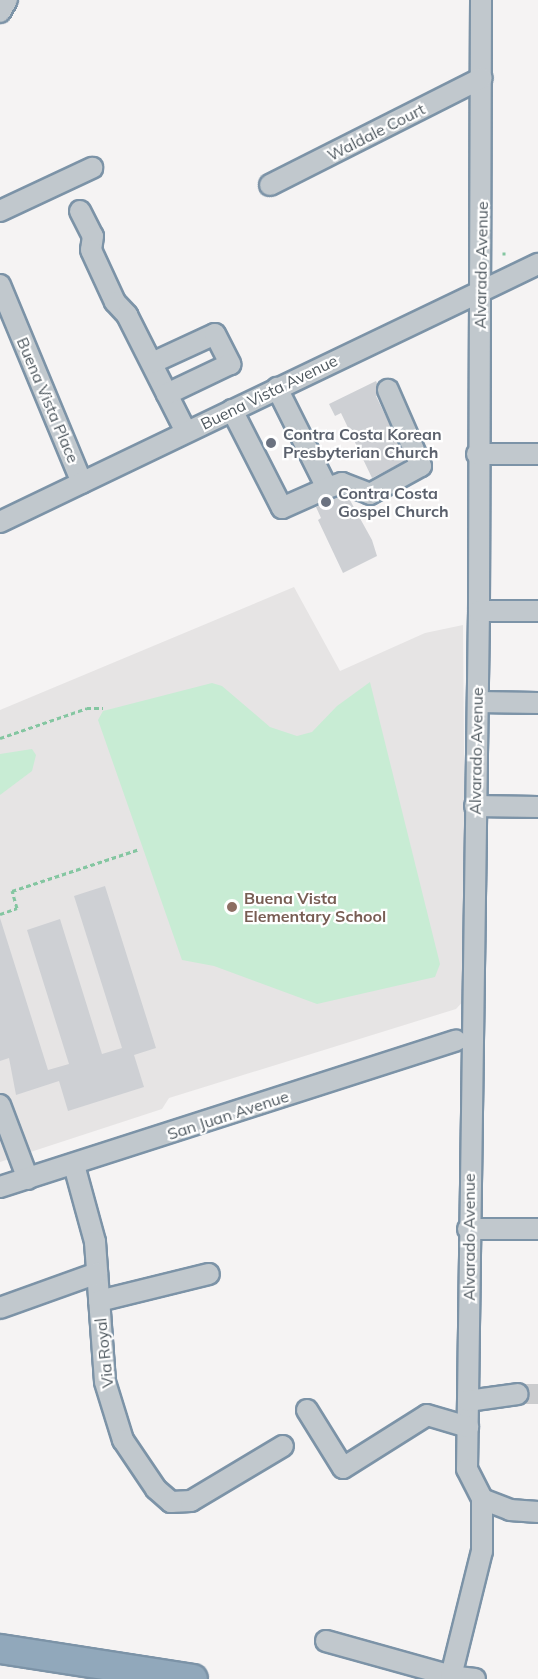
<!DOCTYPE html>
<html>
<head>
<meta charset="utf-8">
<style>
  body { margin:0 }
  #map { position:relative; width:538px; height:1679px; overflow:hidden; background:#f5f3f3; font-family:Mulish,sans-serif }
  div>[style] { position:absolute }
  .education>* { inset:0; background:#e6e4e4 }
  .green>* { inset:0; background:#c8ecd4 }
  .building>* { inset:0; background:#ced0d4 }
  .minor-tunnel>* { height:20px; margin-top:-10px; transform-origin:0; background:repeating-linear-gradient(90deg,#cbccce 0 20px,transparent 0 30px) }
  .path>* { height:3px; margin-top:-1.5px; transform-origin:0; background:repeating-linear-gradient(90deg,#84c6a1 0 4.5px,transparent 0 7.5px) }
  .roads { filter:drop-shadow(2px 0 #7c93a7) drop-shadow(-2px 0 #7c93a7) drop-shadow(0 2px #7c93a7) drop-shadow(0 -2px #7c93a7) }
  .minor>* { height:20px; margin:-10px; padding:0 10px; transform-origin:10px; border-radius:10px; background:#c1c8cd }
  .highway>* { height:28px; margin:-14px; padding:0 14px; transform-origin:14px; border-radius:14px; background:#91a8bb }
  .dots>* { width:16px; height:16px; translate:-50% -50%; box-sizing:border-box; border:3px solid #fff; border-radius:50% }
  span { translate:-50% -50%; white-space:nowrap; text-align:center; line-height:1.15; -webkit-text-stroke:4.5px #fff; paint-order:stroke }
  .street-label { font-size:16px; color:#4d575e }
  .worship-label { font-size:16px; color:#5b616d; font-weight:700 }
  .left { translate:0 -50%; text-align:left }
  .education-label { font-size:16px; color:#785e54; font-weight:700 }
</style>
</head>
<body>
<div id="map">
  <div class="education">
    <div style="clip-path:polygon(294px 587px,340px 671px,425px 633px,463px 625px,466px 998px,456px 1009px,169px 1098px,162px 1109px,0 1162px,0 710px)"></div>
  </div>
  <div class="green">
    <div style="clip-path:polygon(370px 682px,440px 964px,435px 977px,317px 1004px,214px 966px,182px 960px,98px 720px,103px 711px,212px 683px,222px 686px,270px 727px,297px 736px,312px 732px,337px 706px)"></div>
    <div style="clip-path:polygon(32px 749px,36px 755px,32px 771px,0 795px,0 754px)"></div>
  </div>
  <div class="building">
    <div style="clip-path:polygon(376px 381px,382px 393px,376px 396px,407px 460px,372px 478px,341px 413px,335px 416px,329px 404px)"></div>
    <div style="clip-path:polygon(346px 493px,372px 540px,377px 556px,343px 573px,318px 520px,321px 518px,316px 507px)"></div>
    <div style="clip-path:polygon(105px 886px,156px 1048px,134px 1055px,144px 1087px,68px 1111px,59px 1081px,16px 1095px,9px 1058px,0 1061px,0 918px,48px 1070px,69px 1064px,27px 930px,60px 919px,102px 1054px,122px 1048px,74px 896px)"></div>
  </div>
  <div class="minor-tunnel">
    <div style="left:518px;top:1394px;width:20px"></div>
  </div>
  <div class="path">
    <div style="left:504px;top:255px;width:3px;rotate:-90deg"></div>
    <div style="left:0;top:738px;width:92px;rotate:-19deg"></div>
    <div style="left:87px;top:708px;width:16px"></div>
    <div style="left:0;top:914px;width:18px;rotate:-19deg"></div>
    <div style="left:17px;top:908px;width:18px;rotate:-106deg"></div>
    <div style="left:12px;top:891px;width:132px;rotate:-18.2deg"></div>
  </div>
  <div class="roads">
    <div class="minor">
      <div style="left:481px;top:0;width:611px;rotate:90.19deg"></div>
      <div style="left:479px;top:611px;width:858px;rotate:90.8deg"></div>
      <div style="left:467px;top:1469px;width:34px;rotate:63deg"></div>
      <div style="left:482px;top:1499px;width:30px;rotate:21deg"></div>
      <div style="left:510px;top:1510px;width:28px;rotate:4deg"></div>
      <div style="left:0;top:12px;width:14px;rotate:-60deg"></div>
      <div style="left:270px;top:185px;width:237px;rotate:-26.8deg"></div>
      <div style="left:0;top:211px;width:102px;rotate:-25.1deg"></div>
      <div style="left:80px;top:211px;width:28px;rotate:63deg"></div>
      <div style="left:93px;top:236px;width:14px;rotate:98deg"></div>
      <div style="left:91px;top:250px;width:57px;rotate:65.2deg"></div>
      <div style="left:115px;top:302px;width:18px;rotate:47deg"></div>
      <div style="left:127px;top:315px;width:131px;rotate:63.2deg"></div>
      <div style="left:0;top:285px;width:214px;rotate:67.5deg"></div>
      <div style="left:152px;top:363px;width:69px;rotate:-24.7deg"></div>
      <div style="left:215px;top:334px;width:34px;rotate:63deg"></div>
      <div style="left:230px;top:364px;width:70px;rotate:154.5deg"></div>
      <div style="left:232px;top:410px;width:110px;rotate:63deg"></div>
      <div style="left:282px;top:508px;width:49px;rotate:-24deg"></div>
      <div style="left:327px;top:488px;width:112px;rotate:-116.6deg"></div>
      <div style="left:477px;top:454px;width:61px"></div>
      <div style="left:327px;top:488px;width:16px;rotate:-18deg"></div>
      <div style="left:342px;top:483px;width:30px;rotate:21deg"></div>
      <div style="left:370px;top:494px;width:58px;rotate:-28.8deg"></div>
      <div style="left:421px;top:466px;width:83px;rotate:-113.5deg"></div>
      <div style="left:0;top:522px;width:597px;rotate:-25.62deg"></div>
      <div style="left:479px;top:611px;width:59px"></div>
      <div style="left:478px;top:702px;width:60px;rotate:1deg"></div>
      <div style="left:475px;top:806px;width:63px;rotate:0.9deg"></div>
      <div style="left:0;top:1105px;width:79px;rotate:69.3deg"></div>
      <div style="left:74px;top:1165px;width:80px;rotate:74.7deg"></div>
      <div style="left:95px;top:1242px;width:140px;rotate:85.9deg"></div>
      <div style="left:105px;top:1382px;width:61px;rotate:72.8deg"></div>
      <div style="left:123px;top:1440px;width:59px;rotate:56deg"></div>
      <div style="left:156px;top:1489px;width:20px;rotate:41deg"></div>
      <div style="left:171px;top:1502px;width:20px;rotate:-3deg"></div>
      <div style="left:191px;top:1501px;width:107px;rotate:-30.9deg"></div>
      <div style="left:0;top:1187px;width:479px;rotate:-17.8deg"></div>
      <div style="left:468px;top:1229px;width:70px"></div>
      <div style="left:99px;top:1301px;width:113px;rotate:-13.8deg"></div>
      <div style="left:0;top:1308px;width:103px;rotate:-19.8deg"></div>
      <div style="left:468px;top:1401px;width:50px;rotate:-8deg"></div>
      <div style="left:307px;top:1410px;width:68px;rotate:58.2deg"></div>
      <div style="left:343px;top:1468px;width:99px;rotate:-32.2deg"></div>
      <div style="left:427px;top:1415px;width:43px;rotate:16.3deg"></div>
      <div style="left:326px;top:1641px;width:130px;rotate:15.6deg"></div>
      <div style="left:475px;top:1679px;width:24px;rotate:-173deg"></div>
      <div style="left:451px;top:1676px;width:129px;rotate:-76.1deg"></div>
      <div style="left:482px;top:1551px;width:52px;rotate:-90deg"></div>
    </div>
    <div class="highway">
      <div style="left:0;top:1649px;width:195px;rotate:8.8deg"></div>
    </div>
  </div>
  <div class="dots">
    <div style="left:271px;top:443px;background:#6b7280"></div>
    <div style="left:326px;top:502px;background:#6b7280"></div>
    <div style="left:232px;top:907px;background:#8d6e63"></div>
  </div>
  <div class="street-label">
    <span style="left:376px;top:132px;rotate:-27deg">Waldale Court</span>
    <span style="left:481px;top:265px;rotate:-89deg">Alvarado Avenue</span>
    <span style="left:269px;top:392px;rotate:-26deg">Buena Vista Avenue</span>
    <span style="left:48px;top:400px;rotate:67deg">Buena Vista Place</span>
    <span style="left:476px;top:751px;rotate:-89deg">Alvarado Avenue</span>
    <span style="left:228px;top:1115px;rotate:-18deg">San Juan Avenue</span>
    <span style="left:469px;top:1237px;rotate:-90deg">Alvarado Avenue</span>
    <span style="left:104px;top:1353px;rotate:-96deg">Via Royal</span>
  </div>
  <div class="worship-label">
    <span class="left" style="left:283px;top:443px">Contra Costa Korean<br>Presbyterian Church</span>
    <span class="left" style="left:338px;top:502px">Contra Costa<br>Gospel Church</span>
  </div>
  <div class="education-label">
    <span class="left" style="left:244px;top:907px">Buena Vista<br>Elementary School</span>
  </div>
</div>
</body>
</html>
